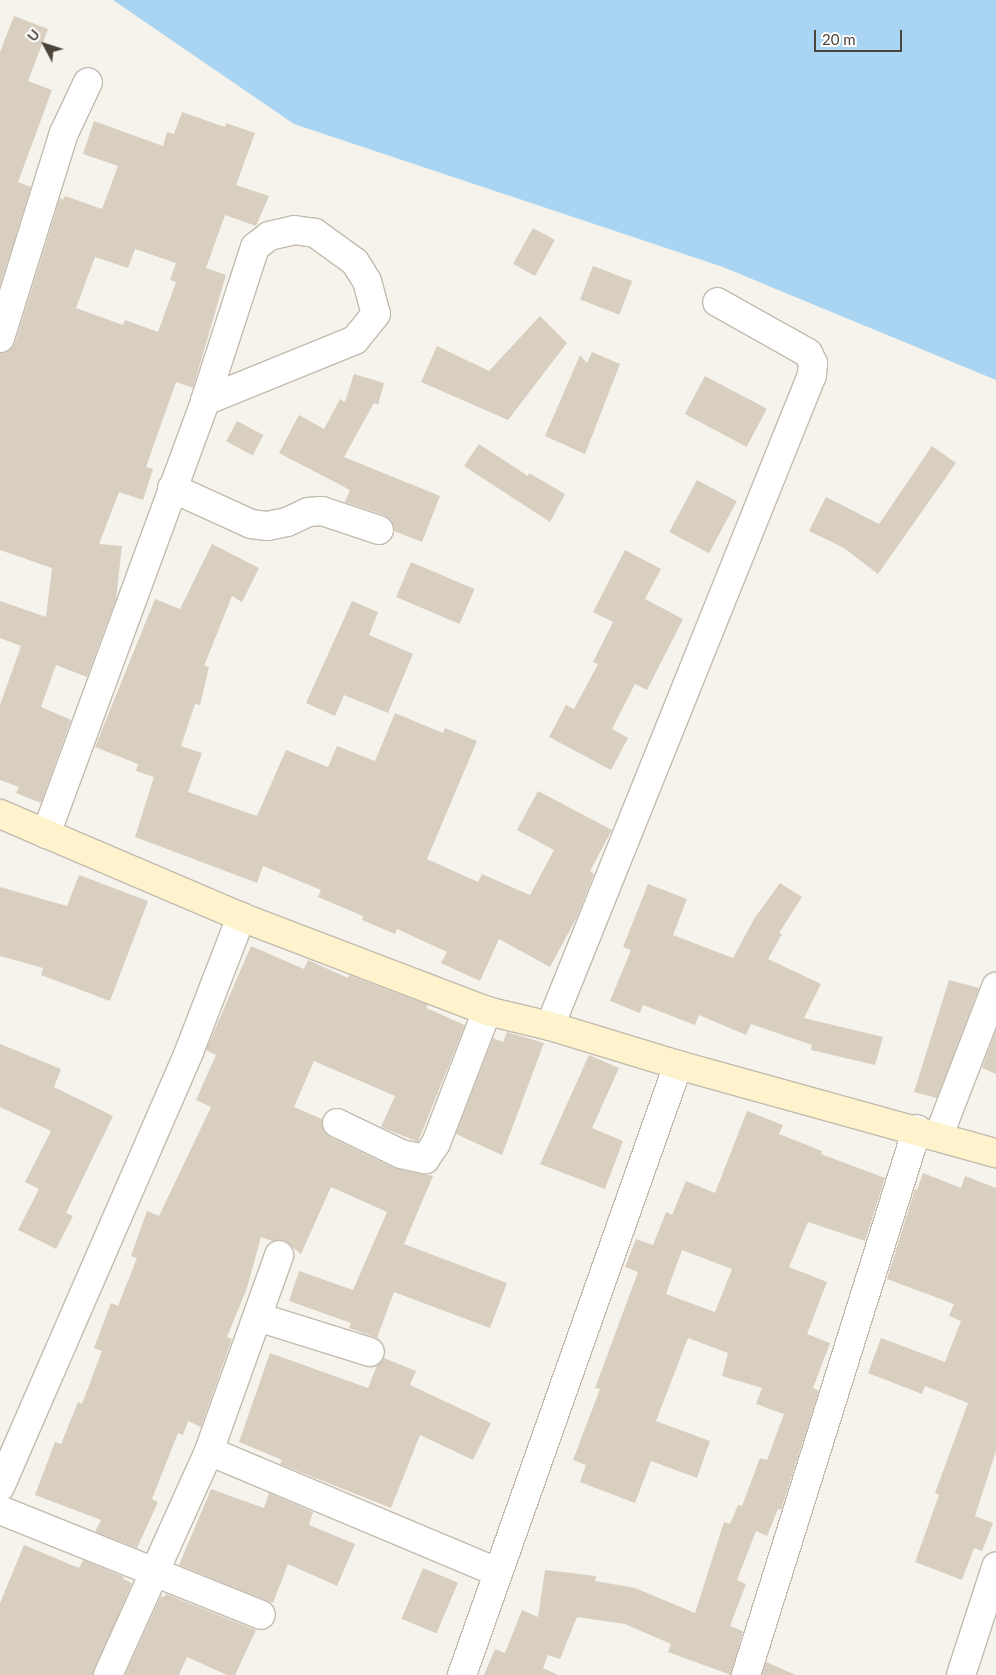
<!DOCTYPE html>
<html>
<head>
<meta charset="utf-8">
<style>
  body { margin:0 }
  #map { position:relative; width:996px; height:1675px; overflow:hidden; background:#f6f3ec; font-family:Lato,sans-serif }
  div>[style] { position:absolute }
  .water>* { inset:0; background:#a9d4f2 }
  .building>* { inset:0; background:#d8cfc1; transform-origin:0 0 }
  .roads { filter:drop-shadow(1px 0 #c2bbae) drop-shadow(-1px 0 #c2bbae) drop-shadow(0 1px #c2bbae) drop-shadow(0 -1px #c2bbae) }
  .minor>* { height:28px; margin:-14px; padding:0 14px; transform-origin:14px; border-radius:14px; background:#fff }
  .secondary>* { height:28px; margin:-14px; padding:0 14px; transform-origin:14px; border-radius:14px; background:#fff3cd }
  span { translate:-50% -50%; white-space:nowrap; text-align:center; line-height:1.15; -webkit-text-stroke:5px #fff; paint-order:stroke }
  .north { position:absolute; left:20px; top:20px; width:50px; height:50px; -webkit-text-stroke:4px #fff; paint-order:stroke; rotate:310deg; font-size:14px; font-weight:700; line-height:20px; text-align:center; color:#4b4439 }
  .north::after { content:''; display:block; margin:auto; width:18px; height:22px; background:#4b4439; clip-path:polygon(50% 0,100% 100%,50% 72%,0 100%) }
  .scale { position:absolute; left:814px; top:30px; width:88px; height:22px; box-sizing:border-box; border:2px solid #4b4439; border-top:0; padding-left:6px; font-size:15px; line-height:18px; white-space:nowrap; color:#4b4439; -webkit-text-stroke:4px #fff; paint-order:stroke }
</style>
</head>
<body>
<div id="map">
  <div class="water">
    <div style="clip-path:polygon(113px 0,996px 0,996px 380px,723px 267px,294px 124px)"></div>
  </div>
  <div class="building">
    <div style="clip-path:polygon(14px 16px,48px 29px,28px 81px,52px 90px,18px 182px,31px 187px,0 286px,0 52px)"></div>
    <div style="clip-path:polygon(evenodd,182px 112px,225px 127px,226px 123px,255px 133px,236px 185px,269px 196px,256px 226px,225px 215px,206px 268px,226px 275px,193px 388px,176px 382px,146px 467px,153px 469px,143px 500px,119px 492px,99px 544px,122px 546px,116px 599px,87px 677px,56px 665px,41px 707px,71px 720px,41px 803px,16px 793px,19px 787px,0 780px,0 705px,21px 646px,0 638px,0 601px,46px 617px,52px 568px,0 550px,0 353px,10px 350px,15px 343px,60px 198px,63px 200px,65px 196px,102px 209px,118px 166px,83px 154px,94px 121px,163px 146px,167px 132px,174px 134px,182px 112px,135px 249px,176px 263px,170px 280px,176px 282px,158px 332px,125px 320px,123px 325px,76px 308px,95px 257px,128px 268px,135px 249px)"></div>
    <div style="left:533px;top:228px;width:25px;height:41px;rotate:29deg"></div>
    <div style="left:593px;top:266px;width:42px;height:36px;rotate:21deg"></div>
    <div style="clip-path:polygon(540px 316px,567px 343px,508px 420px,421px 382px,437px 346px,489px 371px)"></div>
    <div style="clip-path:polygon(592px 352px,620px 364px,585px 454px,545px 436px,580px 355px,587px 363px)"></div>
    <div style="clip-path:polygon(354px 374px,384px 383px,378px 405px,374px 403px,344px 457px,440px 496px,422px 542px,394px 531px,391px 520px,384px 515px,345px 502px,350px 490px,279px 453px,299px 415px,324px 429px,340px 399px,345px 402px)"></div>
    <div style="left:705px;top:376px;width:70px;height:43px;rotate:28deg"></div>
    <div style="left:237px;top:421px;width:30px;height:23px;rotate:28deg"></div>
    <div style="clip-path:polygon(479px 444px,528px 476px,529px 473px,565px 494px,550px 522px,464px 466px)"></div>
    <div style="clip-path:polygon(932px 446px,956px 463px,878px 574px,844px 548px,809px 531px,826px 497px,879px 524px)"></div>
    <div style="left:697px;top:480px;width:45px;height:59px;rotate:28deg"></div>
    <div style="clip-path:polygon(212px 544px,259px 568px,242px 602px,232px 596px,204px 666px,209px 667px,200px 705px,195px 704px,181px 746px,202px 753px,188px 792px,257px 816px,286px 750px,328px 767px,337px 746px,375px 761px,395px 713px,443px 733px,445px 728px,477px 741px,427px 859px,478px 882px,482px 874px,530px 895px,554px 850px,517px 830px,538px 791px,612px 830px,590px 871px,594px 874px,577px 917px,550px 967px,499px 939px,480px 981px,441px 963px,447px 952px,397px 929px,395px 934px,362px 920px,363px 916px,318px 897px,321px 890px,263px 866px,257px 883px,135px 837px,154px 777px,136px 771px,138px 764px,95px 747px,155px 599px,180px 609px)"></div>
    <div style="clip-path:polygon(625px 550px,661px 569px,645px 599px,683px 619px,647px 690px,635px 684px,612px 729px,628px 738px,611px 770px,549px 737px,566px 705px,574px 709px,598px 664px,593px 662px,613px 622px,593px 612px)"></div>
    <div style="left:411px;top:562px;width:69px;height:38px;rotate:23deg"></div>
    <div style="clip-path:polygon(352px 601px,378px 612px,369px 635px,413px 654px,388px 713px,344px 695px,335px 716px,306px 703px)"></div>
    <div style="clip-path:polygon(79px 875px,148px 901px,110px 1001px,41px 975px,43px 968px,0 956px,0 887px,67px 906px)"></div>
    <div style="clip-path:polygon(780px 883px,802px 897px,779px 933px,782px 934px,768px 959px,821px 984px,804px 1018px,883px 1037px,875px 1065px,811px 1050px,812px 1045px,751px 1024px,746px 1035px,699px 1015px,695px 1025px,643px 1005px,640px 1013px,610px 1001px,631px 950px,623px 947px,648px 884px,687px 899px,673px 935px,733px 958px,754px 919px)"></div>
    <div style="clip-path:polygon(251px 946px,304px 969px,308px 960px,348px 978px,349px 975px,428px 1005px,426px 1008px,465px 1025px,418px 1142px,381px 1127px,395px 1096px,314px 1061px,294px 1107px,322px 1119px,324px 1131px,330px 1137px,394px 1168px,433px 1176px,404px 1244px,507px 1283px,490px 1328px,394px 1292px,377px 1338px,349px 1328px,351px 1323px,289px 1301px,299px 1271px,353px 1290px,387px 1212px,331px 1187px,301px 1254px,285px 1241px,272px 1241px,261px 1237px,247px 1288px,227px 1337px,232px 1339px,201px 1427px,188px 1421px,183px 1435px,178px 1433px,152px 1499px,158px 1502px,137px 1548px,95px 1532px,101px 1520px,35px 1495px,55px 1442px,61px 1444px,78px 1402px,82px 1404px,102px 1351px,94px 1348px,111px 1303px,118px 1306px,137px 1258px,131px 1256px,147px 1211px,159px 1216px,211px 1107px,196px 1100px,216px 1055px,206px 1050px)"></div>
    <div style="clip-path:polygon(949px 980px,979px 988px,937px 1098px,914px 1092px)"></div>
    <div style="clip-path:polygon(996px 1030px,996px 1074px,982px 1068px)"></div>
    <div style="clip-path:polygon(507px 1032px,544px 1043px,502px 1155px,456px 1134px,493px 1038px,503px 1042px)"></div>
    <div style="clip-path:polygon(0 1044px,61px 1069px,54px 1087px,113px 1116px,66px 1213px,73px 1216px,56px 1249px,18px 1230px,39px 1189px,25px 1182px,51px 1131px,0 1107px)"></div>
    <div style="clip-path:polygon(589px 1055px,619px 1068px,592px 1128px,623px 1141px,605px 1189px,540px 1164px)"></div>
    <div style="clip-path:polygon(evenodd,747px 1111px,783px 1125px,779px 1134px,822px 1151px,821px 1154px,885px 1178px,865px 1241px,808px 1222px,789px 1267px,827px 1282px,807px 1334px,830px 1343px,813px 1388px,819px 1391px,781px 1510px,778px 1509px,767px 1536px,756px 1531px,737px 1580px,746px 1584px,730px 1626px,743px 1631px,731px 1675px,668px 1652px,671px 1644px,625px 1624px,577px 1617px,560px 1659px,548px 1655px,543px 1668px,558px 1675px,484px 1675px,495px 1649px,505px 1653px,522px 1610px,538px 1617px,545px 1570px,596px 1576px,595px 1581px,635px 1588px,695px 1613px,724px 1522px,730px 1524px,738px 1505px,742px 1506px,760px 1458px,767px 1460px,784px 1414px,756px 1404px,762px 1388px,722px 1376px,728px 1353px,688px 1338px,656px 1421px,710px 1441px,697px 1478px,651px 1461px,635px 1503px,580px 1482px,586px 1465px,573px 1460px,600px 1389px,595px 1388px,638px 1272px,625px 1267px,636px 1239px,653px 1245px,666px 1212px,672px 1215px,686px 1181px,715px 1193px,747px 1111px,682px 1250px,732px 1269px,715px 1312px,666px 1294px,682px 1250px)"></div>
    <div style="clip-path:polygon(923px 1173px,961px 1188px,965px 1176px,996px 1188px,996px 1451px,975px 1516px,993px 1523px,982px 1551px,974px 1548px,962px 1580px,915px 1562px,939px 1495px,935px 1493px,968px 1403px,925px 1386px,922px 1394px,868px 1373px,881px 1338px,945px 1362px,961px 1321px,949px 1316px,954px 1304px,887px 1279px,915px 1189px,917px 1190px)"></div>
    <div style="clip-path:polygon(270px 1353px,368px 1388px,377px 1365px,384px 1358px,416px 1371px,410px 1385px,491px 1423px,473px 1460px,420px 1435px,391px 1508px,280px 1464px,282px 1460px,239px 1442px)"></div>
    <div style="clip-path:polygon(211px 1489px,264px 1508px,269px 1493px,313px 1512px,309px 1525px,355px 1544px,337px 1586px,288px 1564px,273px 1603px,179px 1565px)"></div>
    <div style="clip-path:polygon(24px 1545px,79px 1568px,83px 1560px,124px 1577px,123px 1579px,132px 1583px,93px 1675px,0 1675px,0 1603px)"></div>
    <div style="left:423px;top:1568px;width:38px;height:55px;rotate:23deg"></div>
    <div style="clip-path:polygon(166px 1594px,256px 1630px,235px 1675px,227px 1675px,187px 1657px,179px 1675px,125px 1675px,161px 1596px,164px 1597px)"></div>
    <div style="clip-path:polygon(766px 1662px,796px 1675px,762px 1675px)"></div>
  </div>
  <div class="roads">
    <div class="minor">
      <div style="left:0;top:338px;width:215px;rotate:-72.7deg"></div>
      <div style="left:64px;top:133px;width:56px;rotate:-64.8deg"></div>
      <div style="left:172px;top:488px;width:87px;rotate:24.5deg"></div>
      <div style="left:251px;top:524px;width:17px;rotate:7deg"></div>
      <div style="left:268px;top:526px;width:19px;rotate:-12deg"></div>
      <div style="left:287px;top:522px;width:23px;rotate:-25deg"></div>
      <div style="left:308px;top:512px;width:14px;rotate:-4deg"></div>
      <div style="left:322px;top:511px;width:60px;rotate:18.4deg"></div>
      <div style="left:46px;top:834px;width:461px;rotate:-69.8deg"></div>
      <div style="left:205px;top:401px;width:162px;rotate:-72deg"></div>
      <div style="left:255px;top:247px;width:18px;rotate:-38deg"></div>
      <div style="left:269px;top:236px;width:26px;rotate:-13deg"></div>
      <div style="left:294px;top:230px;width:21px;rotate:8deg"></div>
      <div style="left:315px;top:233px;width:49px;rotate:35.9deg"></div>
      <div style="left:355px;top:262px;width:22px;rotate:58deg"></div>
      <div style="left:367px;top:281px;width:34px;rotate:75deg"></div>
      <div style="left:376px;top:314px;width:33px;rotate:129deg"></div>
      <div style="left:355px;top:340px;width:162px;rotate:157.9deg"></div>
      <div style="left:550px;top:1026px;width:702px;rotate:-68.08deg"></div>
      <div style="left:812px;top:375px;width:12px;rotate:-85deg"></div>
      <div style="left:813px;top:363px;width:11px;rotate:-117deg"></div>
      <div style="left:808px;top:353px;width:104px;rotate:-150.7deg"></div>
      <div style="left:337px;top:1123px;width:71px;rotate:25.8deg"></div>
      <div style="left:401px;top:1154px;width:25px;rotate:12deg"></div>
      <div style="left:425px;top:1159px;width:19px;rotate:-55deg"></div>
      <div style="left:436px;top:1143px;width:142px;rotate:-68.9deg"></div>
      <div style="left:939px;top:1135px;width:159px;rotate:-68.9deg"></div>
      <div style="left:258px;top:1317px;width:117px;rotate:17.4deg"></div>
      <div style="left:209px;top:1451px;width:312px;rotate:22.8deg"></div>
      <div style="left:0;top:1487px;width:474px;rotate:-66.5deg"></div>
      <div style="left:189px;top:1052px;width:145px;rotate:-68.9deg"></div>
      <div style="left:0;top:1510px;width:281px;rotate:21.9deg"></div>
      <div style="left:108px;top:1675px;width:246px;rotate:-65.7deg"></div>
      <div style="left:209px;top:1451px;width:208px;rotate:-70.3deg"></div>
      <div style="left:462px;top:1675px;width:647px;rotate:-70.5deg"></div>
      <div style="left:746px;top:1675px;width:572px;rotate:-72.61deg"></div>
      <div style="left:961px;top:1675px;width:114px;rotate:-72deg"></div>
    </div>
    <div class="secondary">
      <div style="left:0;top:814px;width:262px;rotate:23.1deg"></div>
      <div style="left:241px;top:917px;width:263px;rotate:20.9deg"></div>
      <div style="left:487px;top:1011px;width:65px;rotate:13.4deg"></div>
      <div style="left:550px;top:1026px;width:134px;rotate:16.9deg"></div>
      <div style="left:678px;top:1065px;width:330px;rotate:15.5deg"></div>
    </div>
  </div>
  <div class="north">U</div>
  <div class="scale">20 m</div>
</div>
</body>
</html>
